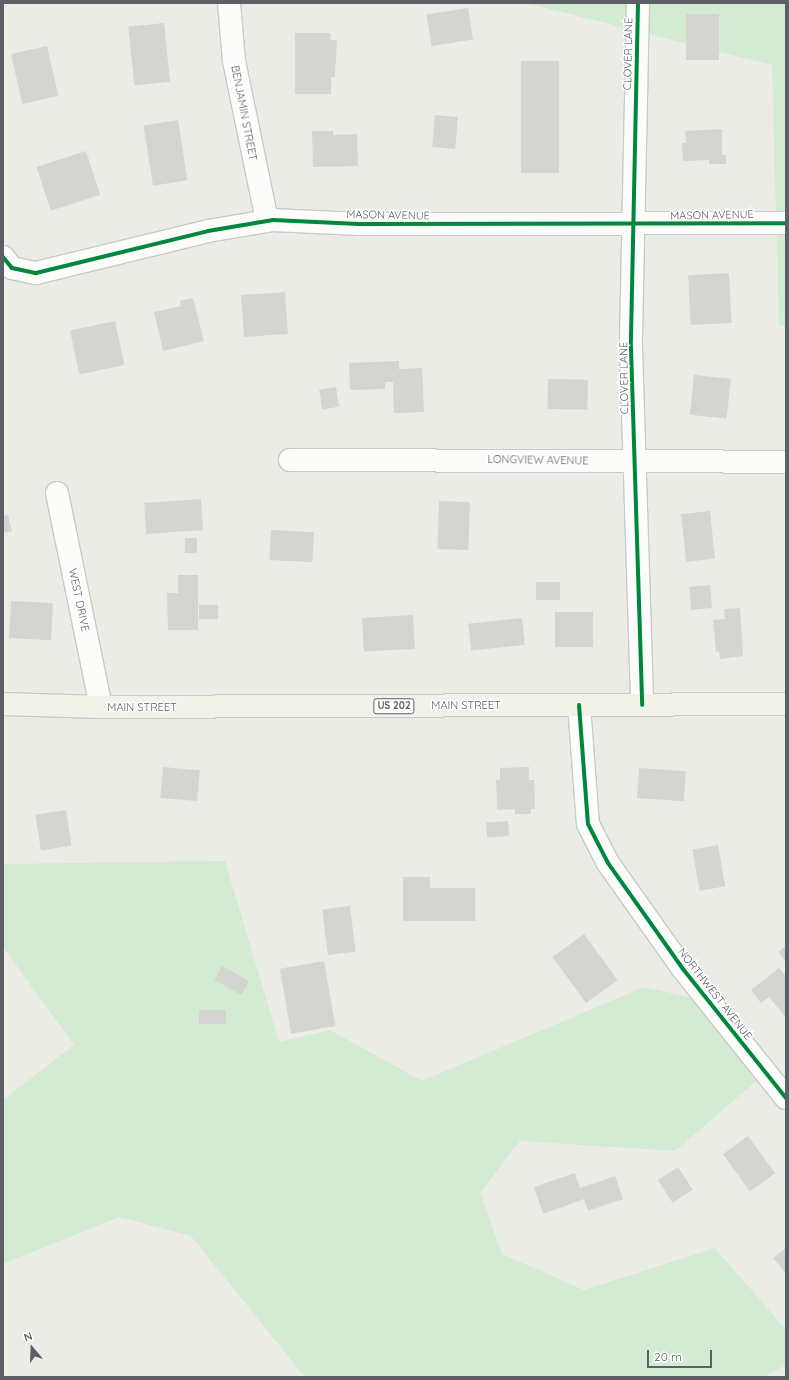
<!DOCTYPE html>
<html>
<head>
<meta charset="utf-8">
<style>
  body { margin:0 }
  #map { position:relative; width:789px; height:1380px; overflow:hidden; background:#ecece7; font-family:Quicksand,sans-serif }
  div>[style] { position:absolute }
  .green>* { inset:0; background:#d3ead3 }
  .building>* { inset:0; background:#d4d4d1; transform-origin:0 0 }
  .roads { filter:drop-shadow(1px 0 #c9c9c7) drop-shadow(-1px 0 #c9c9c7) drop-shadow(0 1px #c9c9c7) drop-shadow(0 -1px #c9c9c7) }
  .minor>* { height:22px; margin:-11px; padding:0 11px; transform-origin:11px; border-radius:11px; background:#fcfcfb }
  .primary>* { height:22px; margin:-11px; padding:0 11px; transform-origin:11px; border-radius:11px; background:#f3f2e8 }
  .cycleway>* { height:4px; margin:-2px; padding:0 2px; transform-origin:2px; border-radius:2px; background:#00873e }
  span { translate:-50% -50%; white-space:nowrap; text-align:center; line-height:1.15; -webkit-text-stroke:3px #fff; paint-order:stroke }
  .shield-label span { padding:1px 3px; background:#fff; border:1px solid; border-radius:3px; -webkit-text-stroke-width:0 }
  .shield-label { font-size:10px; color:#5c5f65; font-weight:700 }
  .street-label { font-size:11px; color:#5c5f65 }
  .frame { position:absolute; inset:0; border:4px solid #5c5f65; pointer-events:none }
  .north { position:absolute; left:12px; top:1328px; width:40px; height:40px; -webkit-text-stroke:3px #fff; paint-order:stroke; rotate:341deg; font-size:11px; font-weight:700; line-height:16px; text-align:center; color:#5c5f65 }
  .north::after { content:''; display:block; margin:auto; width:14px; height:18px; background:#5c5f65; clip-path:polygon(50% 0,100% 100%,50% 72%,0 100%) }
  .scale { position:absolute; left:647px; top:1350px; width:65px; height:18px; box-sizing:border-box; border:2px solid #5c5f65; border-top:0; padding-left:5px; font-size:12px; line-height:14px; white-space:nowrap; color:#5c5f65; -webkit-text-stroke:3px #fff; paint-order:stroke }
</style>
</head>
<body>
<div id="map">
  <div class="green">
    <div style="clip-path:polygon(526px 3px,786px 3px,786px 326px,779px 325px,772px 65px)"></div>
    <div style="clip-path:polygon(225px 861px,279px 1042px,330px 1030px,422px 1081px,644px 987px,711px 1002px,767px 1072px,675px 1151px,520px 1141px,480px 1193px,502px 1254px,584px 1290px,715px 1248px,786px 1330px,786px 1365px,763px 1377px,305px 1377px,191px 1236px,119px 1217px,3px 1264px,3px 1100px,74px 1045px,3px 947px,3px 864px)"></div>
  </div>
  <div class="building">
    <div style="left:468px;top:8px;width:32px;height:42px;rotate:81deg"></div>
    <div style="left:686px;top:14px;width:33px;height:46px"></div>
    <div style="left:164px;top:23px;width:59px;height:36px;rotate:84deg"></div>
    <div style="clip-path:polygon(295px 33px,330px 33px,331px 40px,337px 40px,335px 77px,331px 77px,331px 94px,295px 94px)"></div>
    <div style="left:47px;top:46px;width:51px;height:37px;rotate:77deg"></div>
    <div style="left:521px;top:61px;width:38px;height:112px"></div>
    <div style="left:435px;top:115px;width:23px;height:32px;rotate:5deg"></div>
    <div style="left:178px;top:120px;width:61px;height:35px;rotate:81deg"></div>
    <div style="clip-path:polygon(722px 129px,722px 155px,726px 155px,726px 164px,709px 164px,709px 160px,683px 161px,682px 143px,686px 143px,685px 131px)"></div>
    <div style="clip-path:polygon(312px 131px,333px 131px,333px 135px,357px 134px,358px 166px,313px 167px)"></div>
    <div style="left:86px;top:151px;width:46px;height:52px;rotate:72deg"></div>
    <div style="left:729px;top:273px;width:50px;height:41px;rotate:87deg"></div>
    <div style="left:285px;top:292px;width:42px;height:44px;rotate:86deg"></div>
    <div style="clip-path:polygon(193px 298px,204px 341px,163px 351px,154px 312px,181px 306px,180px 301px)"></div>
    <div style="left:115px;top:321px;width:45px;height:46px;rotate:78deg"></div>
    <div style="clip-path:polygon(399px 361px,399px 369px,422px 368px,424px 412px,394px 413px,393px 382px,385px 382px,385px 389px,350px 390px,349px 363px)"></div>
    <div style="left:694px;top:375px;width:37px;height:40px;rotate:6deg"></div>
    <div style="left:548px;top:379px;width:40px;height:30px;rotate:1deg"></div>
    <div style="left:336px;top:387px;width:20px;height:17px;rotate:81deg"></div>
    <div style="left:201px;top:499px;width:31px;height:57px;rotate:86deg"></div>
    <div style="left:439px;top:501px;width:31px;height:48px;rotate:2deg"></div>
    <div style="left:710px;top:511px;width:48px;height:29px;rotate:84deg"></div>
    <div style="clip-path:polygon(8px 515px,12px 531px,3px 533px,3px 516px)"></div>
    <div style="left:271px;top:530px;width:43px;height:30px;rotate:3deg"></div>
    <div style="left:185px;top:538px;width:12px;height:15px"></div>
    <div style="clip-path:polygon(178px 575px,198px 575px,198px 630px,168px 630px,167px 593px,178px 593px)"></div>
    <div style="left:536px;top:582px;width:24px;height:18px"></div>
    <div style="left:710px;top:585px;width:23px;height:21px;rotate:85deg"></div>
    <div style="left:11px;top:601px;width:42px;height:37px;rotate:3deg"></div>
    <div style="left:199px;top:605px;width:19px;height:14px"></div>
    <div style="clip-path:polygon(740px 608px,743px 656px,720px 659px,719px 651px,716px 652px,713px 620px,725px 619px,724px 609px)"></div>
    <div style="left:555px;top:612px;width:38px;height:35px"></div>
    <div style="left:413px;top:615px;width:34px;height:51px;rotate:87deg"></div>
    <div style="left:522px;top:618px;width:27px;height:54px;rotate:84deg"></div>
    <div style="left:163px;top:767px;width:37px;height:31px;rotate:5deg"></div>
    <div style="clip-path:polygon(529px 767px,529px 780px,534px 780px,535px 809px,531px 809px,531px 814px,515px 814px,515px 809px,497px 810px,496px 780px,500px 780px,500px 768px)"></div>
    <div style="left:639px;top:768px;width:47px;height:30px;rotate:4deg"></div>
    <div style="left:66px;top:810px;width:36px;height:31px;rotate:81deg"></div>
    <div style="left:508px;top:821px;width:15px;height:22px;rotate:86deg"></div>
    <div style="left:718px;top:845px;width:42px;height:26px;rotate:80deg"></div>
    <div style="clip-path:polygon(403px 877px,430px 877px,430px 888px,475px 888px,475px 921px,403px 921px)"></div>
    <div style="left:350px;top:906px;width:46px;height:28px;rotate:83deg"></div>
    <div style="left:584px;top:934px;width:57px;height:39px;rotate:54deg"></div>
    <div style="clip-path:polygon(786px 945px,786px 962px,778px 952px)"></div>
    <div style="left:324px;top:961px;width:66px;height:45px;rotate:80deg"></div>
    <div style="left:222px;top:966px;width:31px;height:16px;rotate:29deg"></div>
    <div style="clip-path:polygon(779px 968px,786px 976px,786px 1018px,769px 997px,761px 1003px,751px 990px)"></div>
    <div style="left:226px;top:1010px;width:14px;height:27px;rotate:90deg"></div>
    <div style="left:748px;top:1136px;width:46px;height:31px;rotate:54deg"></div>
    <div style="left:678px;top:1167px;width:27px;height:24px;rotate:57deg"></div>
    <div style="clip-path:polygon(575px 1173px,580px 1188px,615px 1176px,623px 1199px,588px 1211px,584px 1199px,543px 1214px,534px 1187px)"></div>
    <div style="clip-path:polygon(786px 1248px,786px 1274px,773px 1258px)"></div>
  </div>
  <div class="roads">
    <div class="minor">
      <div style="left:229px;top:3px;width:58px;rotate:85.1deg"></div>
      <div style="left:234px;top:61px;width:163px;rotate:78.3deg"></div>
      <div style="left:638px;top:3px;width:345px;rotate:91.2deg"></div>
      <div style="left:631px;top:348px;width:357px;rotate:88.2deg"></div>
      <div style="left:3px;top:257px;width:14px;rotate:51deg"></div>
      <div style="left:12px;top:268px;width:25px;rotate:12deg"></div>
      <div style="left:36px;top:273px;width:177px;rotate:-13.7deg"></div>
      <div style="left:208px;top:231px;width:66px;rotate:-9.6deg"></div>
      <div style="left:273px;top:220px;width:86px;rotate:2.7deg"></div>
      <div style="left:359px;top:224px;width:427px;rotate:-0.1deg"></div>
      <div style="left:290px;top:460px;width:496px;rotate:0.2deg"></div>
      <div style="left:57px;top:493px;width:218px;rotate:78.4deg"></div>
      <div style="left:579px;top:705px;width:119px;rotate:85.7deg"></div>
      <div style="left:588px;top:824px;width:44px;rotate:62.9deg"></div>
      <div style="left:608px;top:863px;width:130px;rotate:54.7deg"></div>
      <div style="left:683px;top:969px;width:165px;rotate:51.4deg"></div>
    </div>
    <div class="primary">
      <div style="left:3px;top:704px;width:98px;rotate:1.8deg"></div>
      <div style="left:101px;top:707px;width:685px;rotate:-0.25deg"></div>
    </div>
  </div>
  <div class="cycleway">
    <div style="left:638px;top:3px;width:345px;rotate:91.2deg"></div>
    <div style="left:631px;top:348px;width:357px;rotate:88.2deg"></div>
    <div style="left:3px;top:257px;width:14px;rotate:51deg"></div>
    <div style="left:12px;top:268px;width:25px;rotate:12deg"></div>
    <div style="left:36px;top:273px;width:177px;rotate:-13.7deg"></div>
    <div style="left:208px;top:231px;width:66px;rotate:-9.6deg"></div>
    <div style="left:273px;top:220px;width:86px;rotate:2.7deg"></div>
    <div style="left:359px;top:224px;width:427px;rotate:-0.1deg"></div>
    <div style="left:579px;top:705px;width:119px;rotate:85.7deg"></div>
    <div style="left:588px;top:824px;width:44px;rotate:62.9deg"></div>
    <div style="left:608px;top:863px;width:130px;rotate:54.7deg"></div>
    <div style="left:683px;top:969px;width:165px;rotate:51.4deg"></div>
  </div>
  <div class="shield-label">
    <span style="left:394px;top:706px">US 202</span>
  </div>
  <div class="street-label">
    <span style="left:628px;top:54px;rotate:-89deg">CLOVER LANE</span>
    <span style="left:244px;top:113px;rotate:79deg">BENJAMIN STREET</span>
    <span style="left:388px;top:215px;rotate:1deg">MASON AVENUE</span>
    <span style="left:712px;top:215px;rotate:-1deg">MASON AVENUE</span>
    <span style="left:624px;top:378px;rotate:-91deg">CLOVER LANE</span>
    <span style="left:538px;top:460px;rotate:1deg">LONGVIEW AVENUE</span>
    <span style="left:79px;top:600px;rotate:78deg">WEST DRIVE</span>
    <span style="left:466px;top:705px">MAIN STREET</span>
    <span style="left:142px;top:707px">MAIN STREET</span>
    <span style="left:715px;top:994px;rotate:52deg">NORTHWEST AVENUE</span>
  </div>
  <div class="frame"></div>
  <div class="north">N</div>
  <div class="scale">20 m</div>
</div>
</body>
</html>
